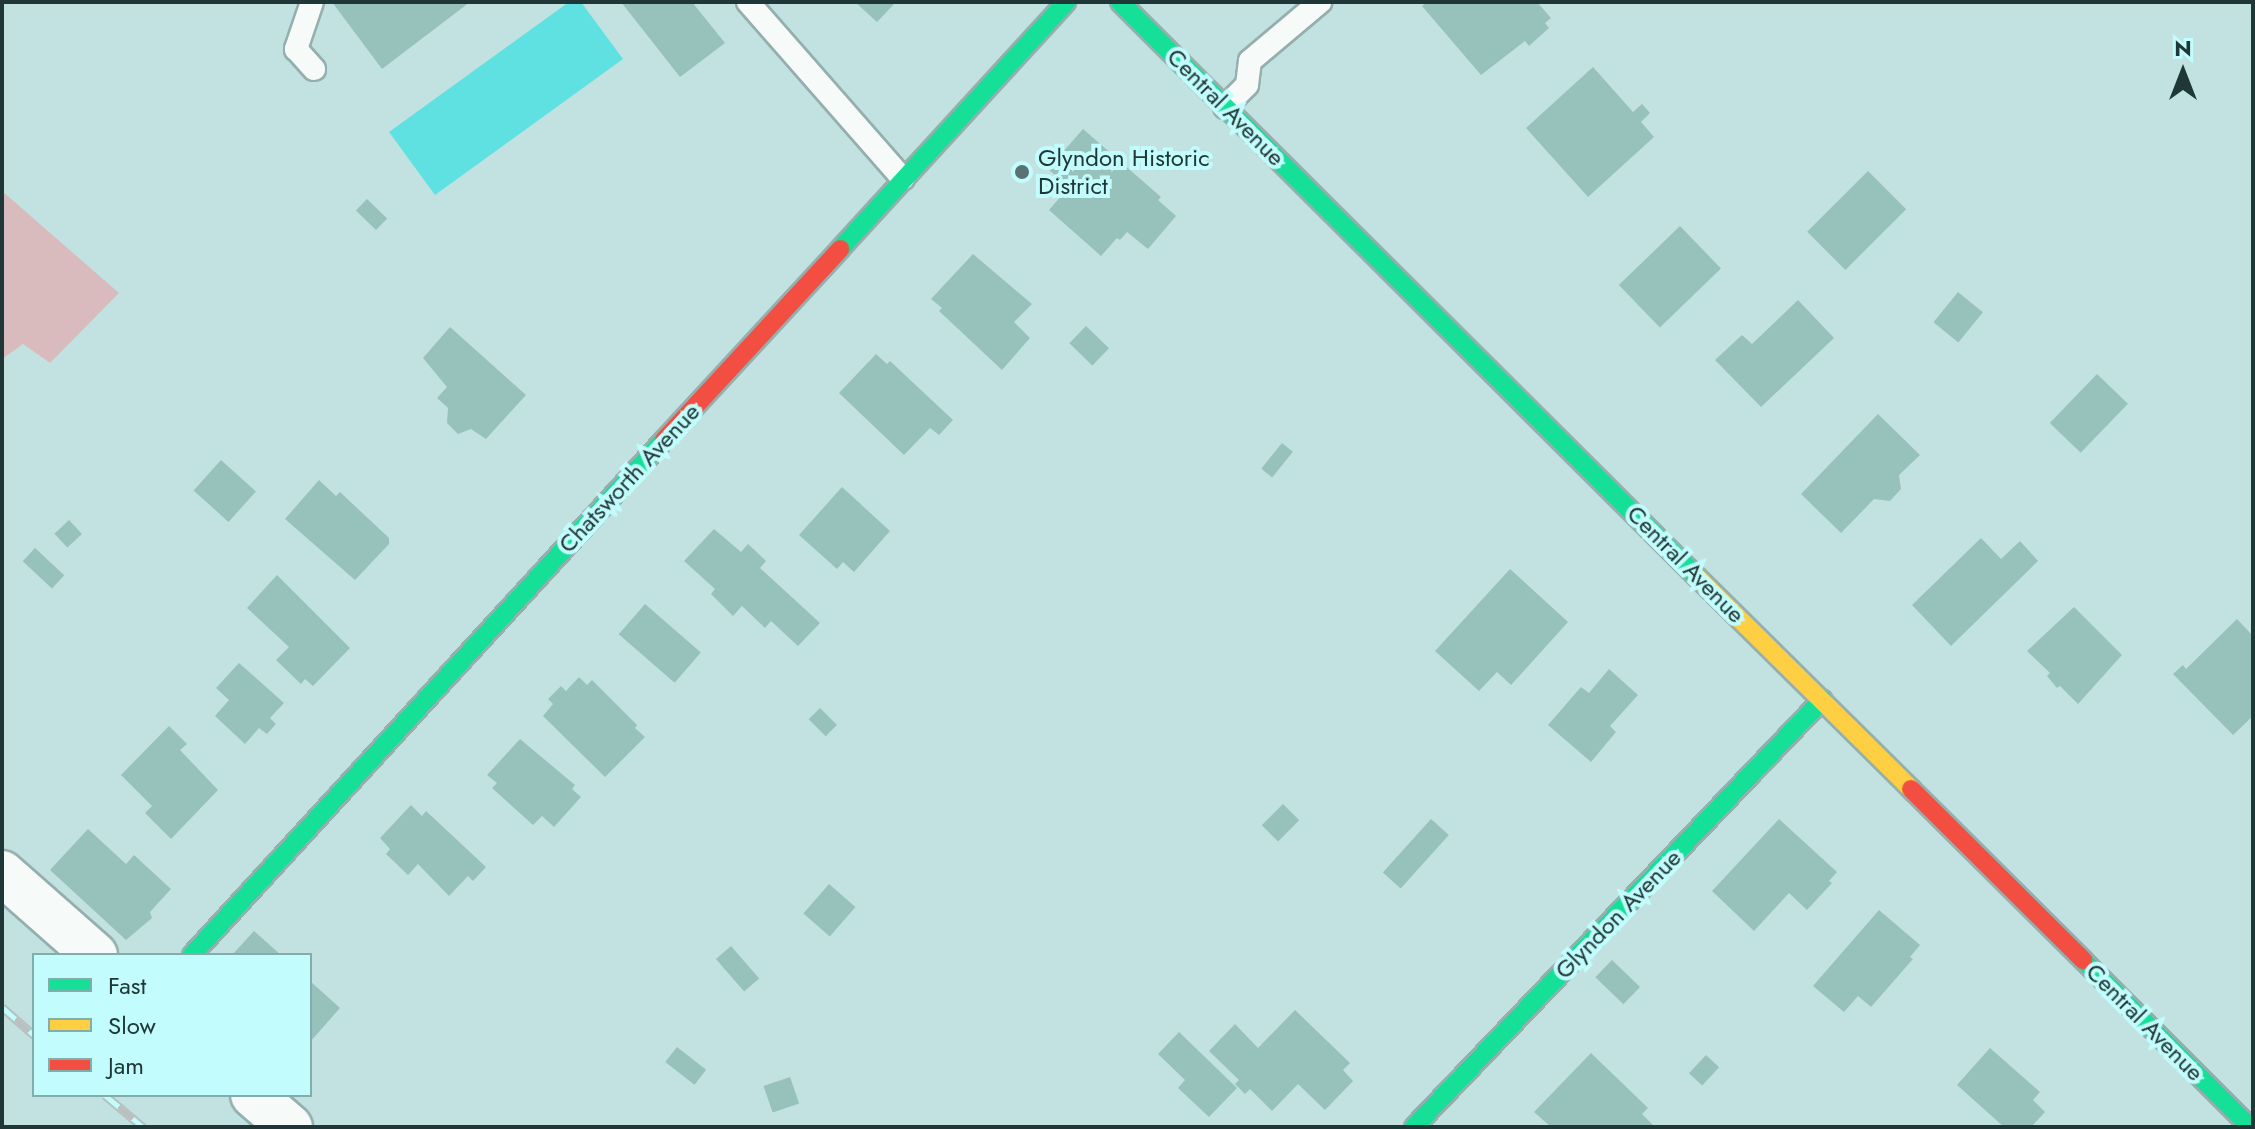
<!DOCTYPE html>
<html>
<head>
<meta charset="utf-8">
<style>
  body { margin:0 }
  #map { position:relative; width:2255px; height:1129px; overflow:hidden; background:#c2e2e1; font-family:Jost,sans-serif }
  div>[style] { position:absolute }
  .green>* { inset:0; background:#d9bbbd }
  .water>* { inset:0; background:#5fe1e1 }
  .building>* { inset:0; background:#97c2bb; transform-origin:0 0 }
  .roads { filter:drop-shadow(2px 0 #95aeae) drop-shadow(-2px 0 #95aeae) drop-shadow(0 2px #95aeae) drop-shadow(0 -2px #95aeae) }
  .lane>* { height:22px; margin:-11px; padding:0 11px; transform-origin:11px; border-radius:11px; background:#f6fbfa }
  .street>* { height:44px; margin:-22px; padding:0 22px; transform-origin:22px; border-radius:22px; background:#f6fbfa }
  .fast>* { height:18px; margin:-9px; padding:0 9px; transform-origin:9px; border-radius:9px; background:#16e098 }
  .slow>* { height:18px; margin:-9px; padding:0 9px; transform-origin:9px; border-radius:9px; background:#ffcf43 }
  .jam>* { height:18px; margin:-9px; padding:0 9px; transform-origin:9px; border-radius:9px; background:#f24e42 }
  .rail>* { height:9px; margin-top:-4.5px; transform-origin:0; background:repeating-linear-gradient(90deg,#c2fcfc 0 18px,#b8c0c0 0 36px); box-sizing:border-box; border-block:2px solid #b8c0c0 }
  .dots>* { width:22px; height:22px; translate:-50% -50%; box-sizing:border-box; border:4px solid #c2fcfc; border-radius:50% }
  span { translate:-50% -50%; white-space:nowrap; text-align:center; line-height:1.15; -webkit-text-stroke:8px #c2fcfc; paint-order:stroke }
  .street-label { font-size:24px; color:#203737 }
  .poi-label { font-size:24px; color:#203737 }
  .left { translate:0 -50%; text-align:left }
  .frame { position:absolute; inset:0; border:4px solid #203737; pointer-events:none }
  .legend { position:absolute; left:32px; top:953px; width:280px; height:144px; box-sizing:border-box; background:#c2fcfc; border:2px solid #81adad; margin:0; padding:10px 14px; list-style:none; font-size:24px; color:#203737 }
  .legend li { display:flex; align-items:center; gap:16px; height:40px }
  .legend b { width:40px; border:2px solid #81adad }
  .north { position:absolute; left:2143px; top:32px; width:80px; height:80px; -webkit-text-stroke:6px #c2fcfc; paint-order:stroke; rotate:0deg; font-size:22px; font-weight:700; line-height:32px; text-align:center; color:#203737 }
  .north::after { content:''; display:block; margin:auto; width:28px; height:36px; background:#203737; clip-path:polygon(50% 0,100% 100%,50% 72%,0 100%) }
</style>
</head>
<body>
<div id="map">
  <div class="green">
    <div style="clip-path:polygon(2px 191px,119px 293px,50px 363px,23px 344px,2px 359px)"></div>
  </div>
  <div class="water">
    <div style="clip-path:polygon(569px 2px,581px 2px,623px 59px,435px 195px,389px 132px)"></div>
  </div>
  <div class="building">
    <div style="clip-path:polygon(332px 2px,470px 2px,382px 69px)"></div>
    <div style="clip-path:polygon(621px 2px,692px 2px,725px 43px,680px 77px)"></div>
    <div style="clip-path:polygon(855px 2px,896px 2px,877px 22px)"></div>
    <div style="clip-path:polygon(1427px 2px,1537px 2px,1551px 18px,1545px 23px,1549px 28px,1529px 46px,1525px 41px,1481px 75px,1422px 6px)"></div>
    <div style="clip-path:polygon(1593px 67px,1633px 112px,1642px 104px,1650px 113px,1641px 122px,1654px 137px,1588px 197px,1526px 128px)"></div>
    <div style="clip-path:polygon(1083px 129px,1161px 197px,1158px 200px,1176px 216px,1148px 249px,1127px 232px,1120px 240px,1117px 238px,1101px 256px,1049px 210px,1069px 187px,1048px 169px)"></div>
    <div style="left:1868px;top:171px;width:54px;height:86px;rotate:45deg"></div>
    <div style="left:367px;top:199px;width:28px;height:16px;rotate:44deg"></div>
    <div style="left:1680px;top:226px;width:59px;height:85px;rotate:46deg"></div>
    <div style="clip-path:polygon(973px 254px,1032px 304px,1014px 322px,1030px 338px,1002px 370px,939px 311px,942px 308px,931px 299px)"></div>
    <div style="left:1958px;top:292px;width:32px;height:39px;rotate:39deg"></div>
    <div style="clip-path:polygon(1798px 300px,1834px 338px,1761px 407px,1715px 360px,1742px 335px,1752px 344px)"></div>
    <div style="left:1086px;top:326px;width:32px;height:24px;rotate:44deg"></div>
    <div style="clip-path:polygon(450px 327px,526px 395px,486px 439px,471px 429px,458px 434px,447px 423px,448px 408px,437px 398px,447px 387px,423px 358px)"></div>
    <div style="clip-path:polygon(876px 354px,887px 364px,890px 361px,953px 420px,939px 435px,930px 428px,904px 455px,839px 393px)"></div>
    <div style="left:2097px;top:374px;width:43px;height:68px;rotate:44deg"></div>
    <div style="clip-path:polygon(1878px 414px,1920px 455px,1899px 475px,1901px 489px,1890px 501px,1874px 499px,1841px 533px,1801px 494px)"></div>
    <div style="left:1282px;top:443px;width:14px;height:33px;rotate:39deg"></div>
    <div style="left:221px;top:460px;width:47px;height:41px;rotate:42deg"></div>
    <div style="clip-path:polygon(319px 480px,336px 496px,340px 492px,389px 538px,389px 544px,355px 580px,285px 519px)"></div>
    <div style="clip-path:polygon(842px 487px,890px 531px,854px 572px,843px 562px,837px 569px,799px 535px)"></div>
    <div style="left:69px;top:520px;width:19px;height:20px;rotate:47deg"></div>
    <div style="clip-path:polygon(714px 529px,741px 552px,748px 544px,766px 561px,760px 568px,820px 623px,798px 646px,771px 621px,765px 628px,742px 606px,733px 616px,711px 594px,715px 589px,684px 561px)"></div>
    <div style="clip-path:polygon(1981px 538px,2001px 559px,2020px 541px,2038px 561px,1951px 646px,1912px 605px)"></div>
    <div style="left:35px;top:548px;width:40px;height:18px;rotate:43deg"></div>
    <div style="clip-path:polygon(1510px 569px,1568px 622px,1511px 685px,1497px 672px,1479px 691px,1435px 651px)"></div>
    <div style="clip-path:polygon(277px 575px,350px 648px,313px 686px,305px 679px,301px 684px,276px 660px,289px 647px,247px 608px)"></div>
    <div style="left:645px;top:604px;width:74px;height:40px;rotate:41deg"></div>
    <div style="clip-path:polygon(2074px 607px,2122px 655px,2078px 704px,2060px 686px,2057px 688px,2047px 676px,2050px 673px,2027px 651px)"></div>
    <div style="clip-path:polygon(2237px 619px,2253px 636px,2253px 716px,2233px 735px,2173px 674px,2183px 665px,2186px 669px)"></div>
    <div style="clip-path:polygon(239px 663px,284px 703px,270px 718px,276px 724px,267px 734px,259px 728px,245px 744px,215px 716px,229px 700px,216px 688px)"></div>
    <div style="clip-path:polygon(1609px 669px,1638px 695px,1610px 726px,1616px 732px,1591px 762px,1548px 725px,1581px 687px,1589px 693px)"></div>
    <div style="clip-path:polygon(579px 677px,587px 685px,592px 680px,637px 725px,635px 728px,645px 737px,605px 777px,543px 716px,553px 704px,548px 699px,561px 686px,566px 691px)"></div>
    <div style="left:820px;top:708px;width:24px;height:16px;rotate:45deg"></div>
    <div style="clip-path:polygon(169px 726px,187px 744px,180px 750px,218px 790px,171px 839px,145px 813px,152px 806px,121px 775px)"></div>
    <div style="clip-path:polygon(520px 739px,575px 785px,572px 789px,581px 797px,554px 827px,542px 816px,533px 825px,492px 788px,497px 783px,487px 775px)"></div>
    <div style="left:1283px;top:804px;width:23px;height:30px;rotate:45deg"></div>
    <div style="clip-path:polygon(411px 805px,422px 816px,426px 811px,486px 867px,473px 881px,468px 876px,449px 896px,418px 864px,408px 875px,386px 854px,390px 849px,380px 838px)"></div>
    <div style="left:1431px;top:819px;width:24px;height:72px;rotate:42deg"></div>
    <div style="clip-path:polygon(1779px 819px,1837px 872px,1829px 881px,1832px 883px,1807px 910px,1789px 893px,1754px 931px,1712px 891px)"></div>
    <div style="clip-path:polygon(88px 829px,126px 864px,134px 855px,171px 889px,150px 912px,152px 918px,126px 940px,50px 870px)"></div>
    <div style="left:829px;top:884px;width:35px;height:39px;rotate:41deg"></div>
    <div style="clip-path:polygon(1879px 910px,1920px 945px,1910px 957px,1913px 959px,1871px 1007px,1858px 996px,1844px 1012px,1813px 986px)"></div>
    <div style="clip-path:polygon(254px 931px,281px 955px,232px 955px)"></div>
    <div style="left:731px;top:946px;width:43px;height:20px;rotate:49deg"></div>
    <div style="left:1612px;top:960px;width:39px;height:24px;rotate:44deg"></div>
    <div style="clip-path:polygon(310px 981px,340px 1008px,310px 1042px)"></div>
    <div style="clip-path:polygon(1295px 1010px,1350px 1063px,1343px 1070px,1353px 1081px,1325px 1110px,1298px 1084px,1272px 1111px,1250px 1089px,1245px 1094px,1235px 1084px,1239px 1080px,1209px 1051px,1235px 1024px,1258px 1048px)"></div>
    <div style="clip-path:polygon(1179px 1032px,1237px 1088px,1209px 1117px,1178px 1088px,1185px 1080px,1158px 1054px)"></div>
    <div style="left:677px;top:1047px;width:37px;height:19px;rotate:38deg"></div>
    <div style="clip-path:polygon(1990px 1048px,2040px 1092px,2033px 1100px,2045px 1112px,2031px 1127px,2004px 1127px,1957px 1085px)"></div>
    <div style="clip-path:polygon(1591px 1053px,1648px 1108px,1642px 1114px,1655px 1127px,1551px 1127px,1534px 1112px)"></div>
    <div style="left:1706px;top:1055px;width:18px;height:25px;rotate:43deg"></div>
    <div style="left:790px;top:1077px;width:28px;height:28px;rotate:71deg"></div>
  </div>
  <div class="roads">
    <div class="lane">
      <div style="left:312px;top:2px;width:50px;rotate:108.8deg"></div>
      <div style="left:296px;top:49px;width:27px;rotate:48deg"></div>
      <div style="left:748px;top:2px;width:235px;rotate:48.8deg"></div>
      <div style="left:1225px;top:107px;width:31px;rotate:-45deg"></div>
      <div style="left:1247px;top:85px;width:24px;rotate:-83deg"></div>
      <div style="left:1250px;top:61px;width:92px;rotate:-40.1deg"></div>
    </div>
    <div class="street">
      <div style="left:2px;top:873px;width:124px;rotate:41.4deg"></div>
      <div style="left:253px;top:1095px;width:49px;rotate:40.9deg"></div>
    </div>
    <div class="fast">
      <div style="left:1120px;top:2px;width:815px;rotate:44.9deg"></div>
      <div style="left:840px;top:249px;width:335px;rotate:-47.5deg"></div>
      <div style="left:192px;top:955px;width:699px;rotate:-47.49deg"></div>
      <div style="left:2083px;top:960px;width:236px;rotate:45deg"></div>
      <div style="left:1414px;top:1127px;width:591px;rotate:-46.3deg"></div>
    </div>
    <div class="slow">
      <div style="left:1697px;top:577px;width:301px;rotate:44.7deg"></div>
    </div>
    <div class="jam">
      <div style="left:664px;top:440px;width:260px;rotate:-47.3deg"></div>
      <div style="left:1911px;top:789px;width:243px;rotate:44.8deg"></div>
    </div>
  </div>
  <div class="rail">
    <div style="left:2px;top:1007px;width:43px;rotate:41.2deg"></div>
    <div style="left:105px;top:1095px;width:50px;rotate:40.1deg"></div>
  </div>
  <div class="dots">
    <div style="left:1022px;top:172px;background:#597372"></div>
  </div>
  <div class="street-label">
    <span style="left:1226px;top:107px;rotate:45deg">Central Avenue</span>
    <span style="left:629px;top:478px;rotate:-47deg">Chatsworth Avenue</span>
    <span style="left:1686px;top:564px;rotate:45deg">Central Avenue</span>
    <span style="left:1618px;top:914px;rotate:-46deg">Glyndon Avenue</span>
    <span style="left:2145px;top:1022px;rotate:45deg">Central Avenue</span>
  </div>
  <div class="poi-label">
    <span class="left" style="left:1038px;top:172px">Glyndon Historic<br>District</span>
  </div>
  <div class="frame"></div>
  <ul class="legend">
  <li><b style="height:10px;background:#16e098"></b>Fast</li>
  <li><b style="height:10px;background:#ffcf43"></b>Slow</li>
  <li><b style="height:10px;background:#f24e42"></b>Jam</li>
  </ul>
  <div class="north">N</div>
</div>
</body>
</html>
